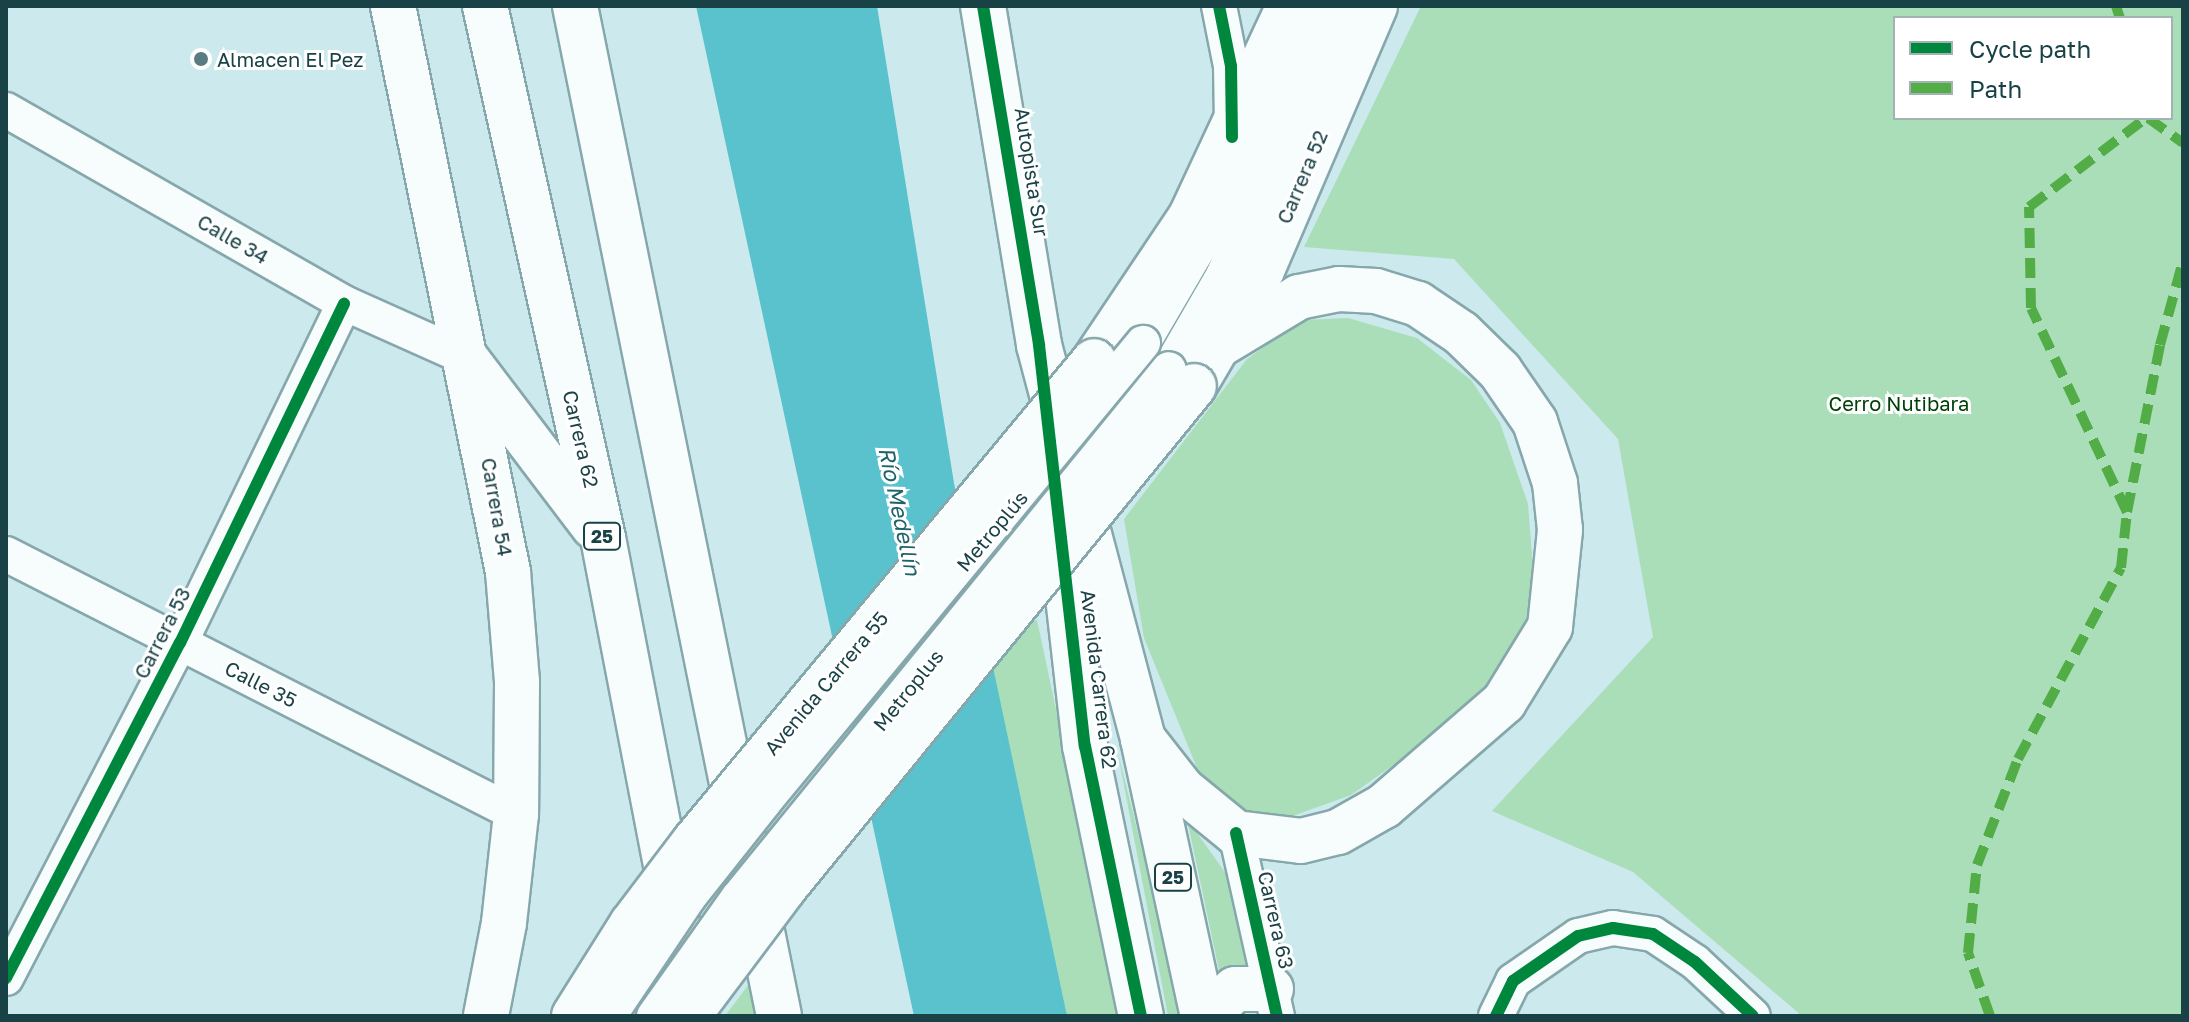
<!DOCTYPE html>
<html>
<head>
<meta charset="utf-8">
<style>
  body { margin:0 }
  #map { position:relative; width:2189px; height:1022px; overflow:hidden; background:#cce9ed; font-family:"Golos Text",sans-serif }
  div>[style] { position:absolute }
  .green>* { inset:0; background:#aadeb9; transform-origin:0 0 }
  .water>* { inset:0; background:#5ac2cd }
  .roads { filter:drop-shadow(2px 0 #86a7ab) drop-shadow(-2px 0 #86a7ab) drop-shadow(0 2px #86a7ab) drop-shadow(0 -2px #86a7ab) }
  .minor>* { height:34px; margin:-17px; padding:0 17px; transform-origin:17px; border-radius:17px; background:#f7fcfc }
  .major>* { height:44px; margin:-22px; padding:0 22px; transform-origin:22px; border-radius:22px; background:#f7fcfc }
  .highway>* { height:44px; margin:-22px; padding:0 22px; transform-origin:22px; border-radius:22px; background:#f7fcfc }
  .bridges { filter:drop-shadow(2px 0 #86a7ab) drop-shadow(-2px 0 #86a7ab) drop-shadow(0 2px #86a7ab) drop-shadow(0 -2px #86a7ab) }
  .minor-bridge>* { height:34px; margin:-17px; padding:0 17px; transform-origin:17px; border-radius:17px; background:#f7fcfc }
  .major-bridge>* { height:44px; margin:-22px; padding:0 22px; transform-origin:22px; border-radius:22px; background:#f7fcfc }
  .quiet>* { height:10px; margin-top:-5px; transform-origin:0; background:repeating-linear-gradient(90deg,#52ad47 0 20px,transparent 0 30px) }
  .cycleway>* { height:12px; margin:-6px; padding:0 6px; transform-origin:6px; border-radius:6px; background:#00873e }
  .dots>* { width:22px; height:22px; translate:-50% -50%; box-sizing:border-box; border:4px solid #fff; border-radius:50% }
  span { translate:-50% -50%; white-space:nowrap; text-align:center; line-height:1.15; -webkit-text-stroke:6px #fff; paint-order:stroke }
  .shield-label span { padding:2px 6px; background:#fff; border:2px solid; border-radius:6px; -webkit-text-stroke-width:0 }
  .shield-label { font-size:18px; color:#194247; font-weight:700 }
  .poi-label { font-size:20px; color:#194247 }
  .left { translate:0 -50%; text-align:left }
  .street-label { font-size:20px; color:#194247 }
  .park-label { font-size:20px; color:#02400a }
  .water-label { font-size:22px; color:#1d6369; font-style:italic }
  .frame { position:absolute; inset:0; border:8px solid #194247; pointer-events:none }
  .legend { position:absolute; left:1893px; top:16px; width:280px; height:104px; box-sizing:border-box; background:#fff; border:2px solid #a3b3b5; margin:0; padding:10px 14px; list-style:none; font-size:24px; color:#194247 }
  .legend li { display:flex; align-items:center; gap:16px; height:40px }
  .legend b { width:40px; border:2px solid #a3b3b5 }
</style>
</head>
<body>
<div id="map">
  <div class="green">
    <div style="clip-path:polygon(evenodd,1421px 6px,2183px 6px,2183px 1016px,1802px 1016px,1633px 872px,1492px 811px,1653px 637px,1618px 439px,1454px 259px,1304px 247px,1421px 6px,1895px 18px,2171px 18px,2171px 118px,1895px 118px,1895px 18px)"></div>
    <div style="clip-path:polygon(1348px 318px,1417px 338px,1471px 380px,1500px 423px,1528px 504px,1534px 580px,1522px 642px,1467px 713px,1351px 795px,1290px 817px,1237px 811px,1208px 795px,1144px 638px,1124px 519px,1247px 359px,1302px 320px)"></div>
    <div style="left:1037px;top:620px;width:405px;height:68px;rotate:78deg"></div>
    <div style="clip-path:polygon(1117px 749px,1181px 1005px,1183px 1016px,1168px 1016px)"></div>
    <div style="clip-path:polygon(1187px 819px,1227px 875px,1248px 968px,1220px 975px)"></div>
    <div style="clip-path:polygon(749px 984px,756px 1016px,725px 1016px)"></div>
  </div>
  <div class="water">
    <div style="clip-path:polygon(696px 6px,877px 6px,954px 483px,1067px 1016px,914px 1016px)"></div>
  </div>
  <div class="roads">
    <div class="minor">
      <div style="left:1219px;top:6px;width:61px;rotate:78.7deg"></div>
      <div style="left:1231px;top:66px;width:58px;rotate:89deg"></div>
      <div style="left:6px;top:110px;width:389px;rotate:29.7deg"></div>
      <div style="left:344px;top:303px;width:133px;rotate:24.1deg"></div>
      <div style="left:1143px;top:343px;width:164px;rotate:-59.7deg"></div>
      <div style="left:1226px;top:201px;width:214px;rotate:-66deg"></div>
      <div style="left:1169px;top:369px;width:108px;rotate:-59.9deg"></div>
      <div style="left:1223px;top:276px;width:293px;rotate:-66.9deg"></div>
      <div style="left:6px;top:554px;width:572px;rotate:27.01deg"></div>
      <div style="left:1236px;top:833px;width:188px;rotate:77.4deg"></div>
      <div style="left:6px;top:978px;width:377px;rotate:-62.6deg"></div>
      <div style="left:180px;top:643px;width:377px;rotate:-64.2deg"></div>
      <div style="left:1496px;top:1016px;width:39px;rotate:-64deg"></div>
      <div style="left:1513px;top:981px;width:79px;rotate:-34.7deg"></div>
      <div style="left:1578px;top:936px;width:36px;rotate:-13deg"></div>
      <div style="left:1613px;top:928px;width:40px;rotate:8.5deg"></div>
      <div style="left:1653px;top:934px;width:50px;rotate:33.7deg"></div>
      <div style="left:1695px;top:962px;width:79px;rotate:43deg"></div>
    </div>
    <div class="major">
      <div style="left:393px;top:6px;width:578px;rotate:78.51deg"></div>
      <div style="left:508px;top:572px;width:110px;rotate:85.3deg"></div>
      <div style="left:517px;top:682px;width:132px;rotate:90.4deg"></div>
      <div style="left:516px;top:814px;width:110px;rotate:96.3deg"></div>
      <div style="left:504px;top:923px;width:95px;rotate:101deg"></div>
      <div style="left:1094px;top:361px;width:174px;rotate:-56.2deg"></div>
      <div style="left:1191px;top:216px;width:232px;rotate:-65deg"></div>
      <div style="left:1194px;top:386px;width:134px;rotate:-59.6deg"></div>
      <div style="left:1262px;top:270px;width:287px;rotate:-66.8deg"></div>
    </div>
    <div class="highway">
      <div style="left:485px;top:6px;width:545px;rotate:77.49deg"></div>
      <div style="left:603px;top:538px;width:477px;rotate:79.1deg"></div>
      <div style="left:575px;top:6px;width:1030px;rotate:78.58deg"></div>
      <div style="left:983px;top:6px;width:344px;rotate:80.6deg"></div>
      <div style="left:1039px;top:345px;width:407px;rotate:75.2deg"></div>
      <div style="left:1143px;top:739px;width:283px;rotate:77.8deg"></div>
      <div style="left:465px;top:357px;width:213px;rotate:52.8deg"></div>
      <div style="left:1059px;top:518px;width:229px;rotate:83.5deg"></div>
      <div style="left:1085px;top:746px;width:276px;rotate:78.3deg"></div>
      <div style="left:1143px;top:739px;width:63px;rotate:52deg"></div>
      <div style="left:1182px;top:789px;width:70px;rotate:39.2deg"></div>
      <div style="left:1236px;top:833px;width:65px;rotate:7deg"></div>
      <div style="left:1301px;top:841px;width:38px;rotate:-14deg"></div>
      <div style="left:1338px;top:832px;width:53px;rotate:-29.5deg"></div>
      <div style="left:1384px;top:806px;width:159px;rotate:-40.9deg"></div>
      <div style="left:1504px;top:702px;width:88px;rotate:-58.5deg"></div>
      <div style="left:1550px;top:627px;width:98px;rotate:-84.1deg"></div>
      <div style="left:1560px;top:530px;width:47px;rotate:-96.1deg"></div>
      <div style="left:1555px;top:483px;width:64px;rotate:-108.2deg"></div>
      <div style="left:1535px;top:422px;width:62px;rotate:-124.5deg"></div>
      <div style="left:1500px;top:371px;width:54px;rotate:-135.7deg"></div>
      <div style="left:1461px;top:333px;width:52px;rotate:-146deg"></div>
      <div style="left:1418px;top:304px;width:44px;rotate:-162.8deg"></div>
      <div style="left:1376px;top:291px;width:37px;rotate:-177deg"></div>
      <div style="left:1339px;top:289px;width:41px;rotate:168.7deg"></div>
      <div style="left:1299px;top:297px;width:91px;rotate:148.9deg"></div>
      <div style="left:1207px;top:1016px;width:39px;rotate:-44deg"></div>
      <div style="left:1235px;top:989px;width:36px"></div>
    </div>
  </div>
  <div class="bridges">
    <div class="minor-bridge">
      <div style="left:609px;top:1016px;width:143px;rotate:-56.1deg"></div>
      <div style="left:689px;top:897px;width:122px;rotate:-51.6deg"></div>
      <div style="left:765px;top:801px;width:594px;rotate:-50.47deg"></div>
      <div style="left:654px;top:1016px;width:145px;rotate:-54.6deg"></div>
      <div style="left:738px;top:898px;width:682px;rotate:-50.83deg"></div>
    </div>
    <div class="major-bridge">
      <div style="left:574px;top:1016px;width:109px;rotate:-57.8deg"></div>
      <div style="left:632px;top:924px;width:104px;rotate:-52.8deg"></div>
      <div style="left:695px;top:841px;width:624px;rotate:-50.26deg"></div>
      <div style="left:688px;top:1016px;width:160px;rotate:-53.1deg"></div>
      <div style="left:784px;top:888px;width:648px;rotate:-50.76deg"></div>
    </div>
  </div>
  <div class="quiet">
    <div style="left:2116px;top:6px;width:13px;rotate:72deg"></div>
    <div style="left:2148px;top:118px;width:43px;rotate:35.5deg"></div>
    <div style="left:2127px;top:512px;width:225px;rotate:-115.2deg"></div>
    <div style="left:2031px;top:308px;width:101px;rotate:-91.1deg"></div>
    <div style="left:2029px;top:207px;width:147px;rotate:-37.3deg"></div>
    <div style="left:1990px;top:1016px;width:67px;rotate:-109.2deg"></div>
    <div style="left:1968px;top:953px;width:88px;rotate:-84.2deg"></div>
    <div style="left:1977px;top:865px;width:114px;rotate:-68.9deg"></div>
    <div style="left:2018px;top:759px;width:217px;rotate:-61.7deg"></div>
    <div style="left:2121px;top:568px;width:56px;rotate:-83.9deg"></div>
    <div style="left:2127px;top:512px;width:170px;rotate:-78.8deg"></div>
    <div style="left:2160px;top:345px;width:87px;rotate:-74.7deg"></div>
  </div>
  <div class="cycleway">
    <div style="left:983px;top:6px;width:344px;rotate:80.6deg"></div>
    <div style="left:1039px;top:345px;width:404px;rotate:83.5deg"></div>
    <div style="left:1085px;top:746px;width:276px;rotate:78.3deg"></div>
    <div style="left:1219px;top:6px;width:61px;rotate:78.7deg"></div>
    <div style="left:1231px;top:66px;width:71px;rotate:89.2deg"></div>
    <div style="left:1236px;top:833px;width:188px;rotate:77.4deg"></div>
    <div style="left:6px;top:978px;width:377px;rotate:-62.6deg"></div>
    <div style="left:180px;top:643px;width:377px;rotate:-64.2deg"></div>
    <div style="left:1496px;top:1016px;width:39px;rotate:-64deg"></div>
    <div style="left:1513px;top:981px;width:79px;rotate:-34.7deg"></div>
    <div style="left:1578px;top:936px;width:36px;rotate:-13deg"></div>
    <div style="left:1613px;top:928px;width:40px;rotate:8.5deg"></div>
    <div style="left:1653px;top:934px;width:50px;rotate:33.7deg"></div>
    <div style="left:1695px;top:962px;width:79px;rotate:43deg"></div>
  </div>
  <div class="dots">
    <div style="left:201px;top:59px;background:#587c81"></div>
  </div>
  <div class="shield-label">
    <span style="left:602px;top:536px">25</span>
    <span style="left:1173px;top:877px">25</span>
  </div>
  <div class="poi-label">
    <span class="left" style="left:217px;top:59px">Almacen El Pez</span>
  </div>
  <div class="street-label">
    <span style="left:1032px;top:172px;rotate:81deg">Autopista Sur</span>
    <span style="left:1302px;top:177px;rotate:-67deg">Carrera 52</span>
    <span style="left:233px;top:239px;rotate:30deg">Calle 34</span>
    <span style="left:581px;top:439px;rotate:77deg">Carrera 62</span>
    <span style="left:497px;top:507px;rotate:80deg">Carrera 54</span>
    <span style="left:992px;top:531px;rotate:-50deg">Metroplús</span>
    <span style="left:162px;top:633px;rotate:-63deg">Carrera 53</span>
    <span style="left:1099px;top:679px;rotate:83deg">Avenida Carrera 62</span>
    <span style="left:826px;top:683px;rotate:-50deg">Avenida Carrera 55</span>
    <span style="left:261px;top:684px;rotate:27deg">Calle 35</span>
    <span style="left:908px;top:690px;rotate:-51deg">Metroplus</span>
    <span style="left:1276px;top:920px;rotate:77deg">Carrera 63</span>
  </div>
  <div class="park-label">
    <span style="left:1899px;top:403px">Cerro Nutibara</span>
  </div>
  <div class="water-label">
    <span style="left:900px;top:511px;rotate:78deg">Río Medellín</span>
  </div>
  <div class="frame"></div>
  <ul class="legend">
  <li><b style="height:10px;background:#00873e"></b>Cycle path</li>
  <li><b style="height:10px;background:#52ad47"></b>Path</li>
  </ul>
</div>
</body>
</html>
